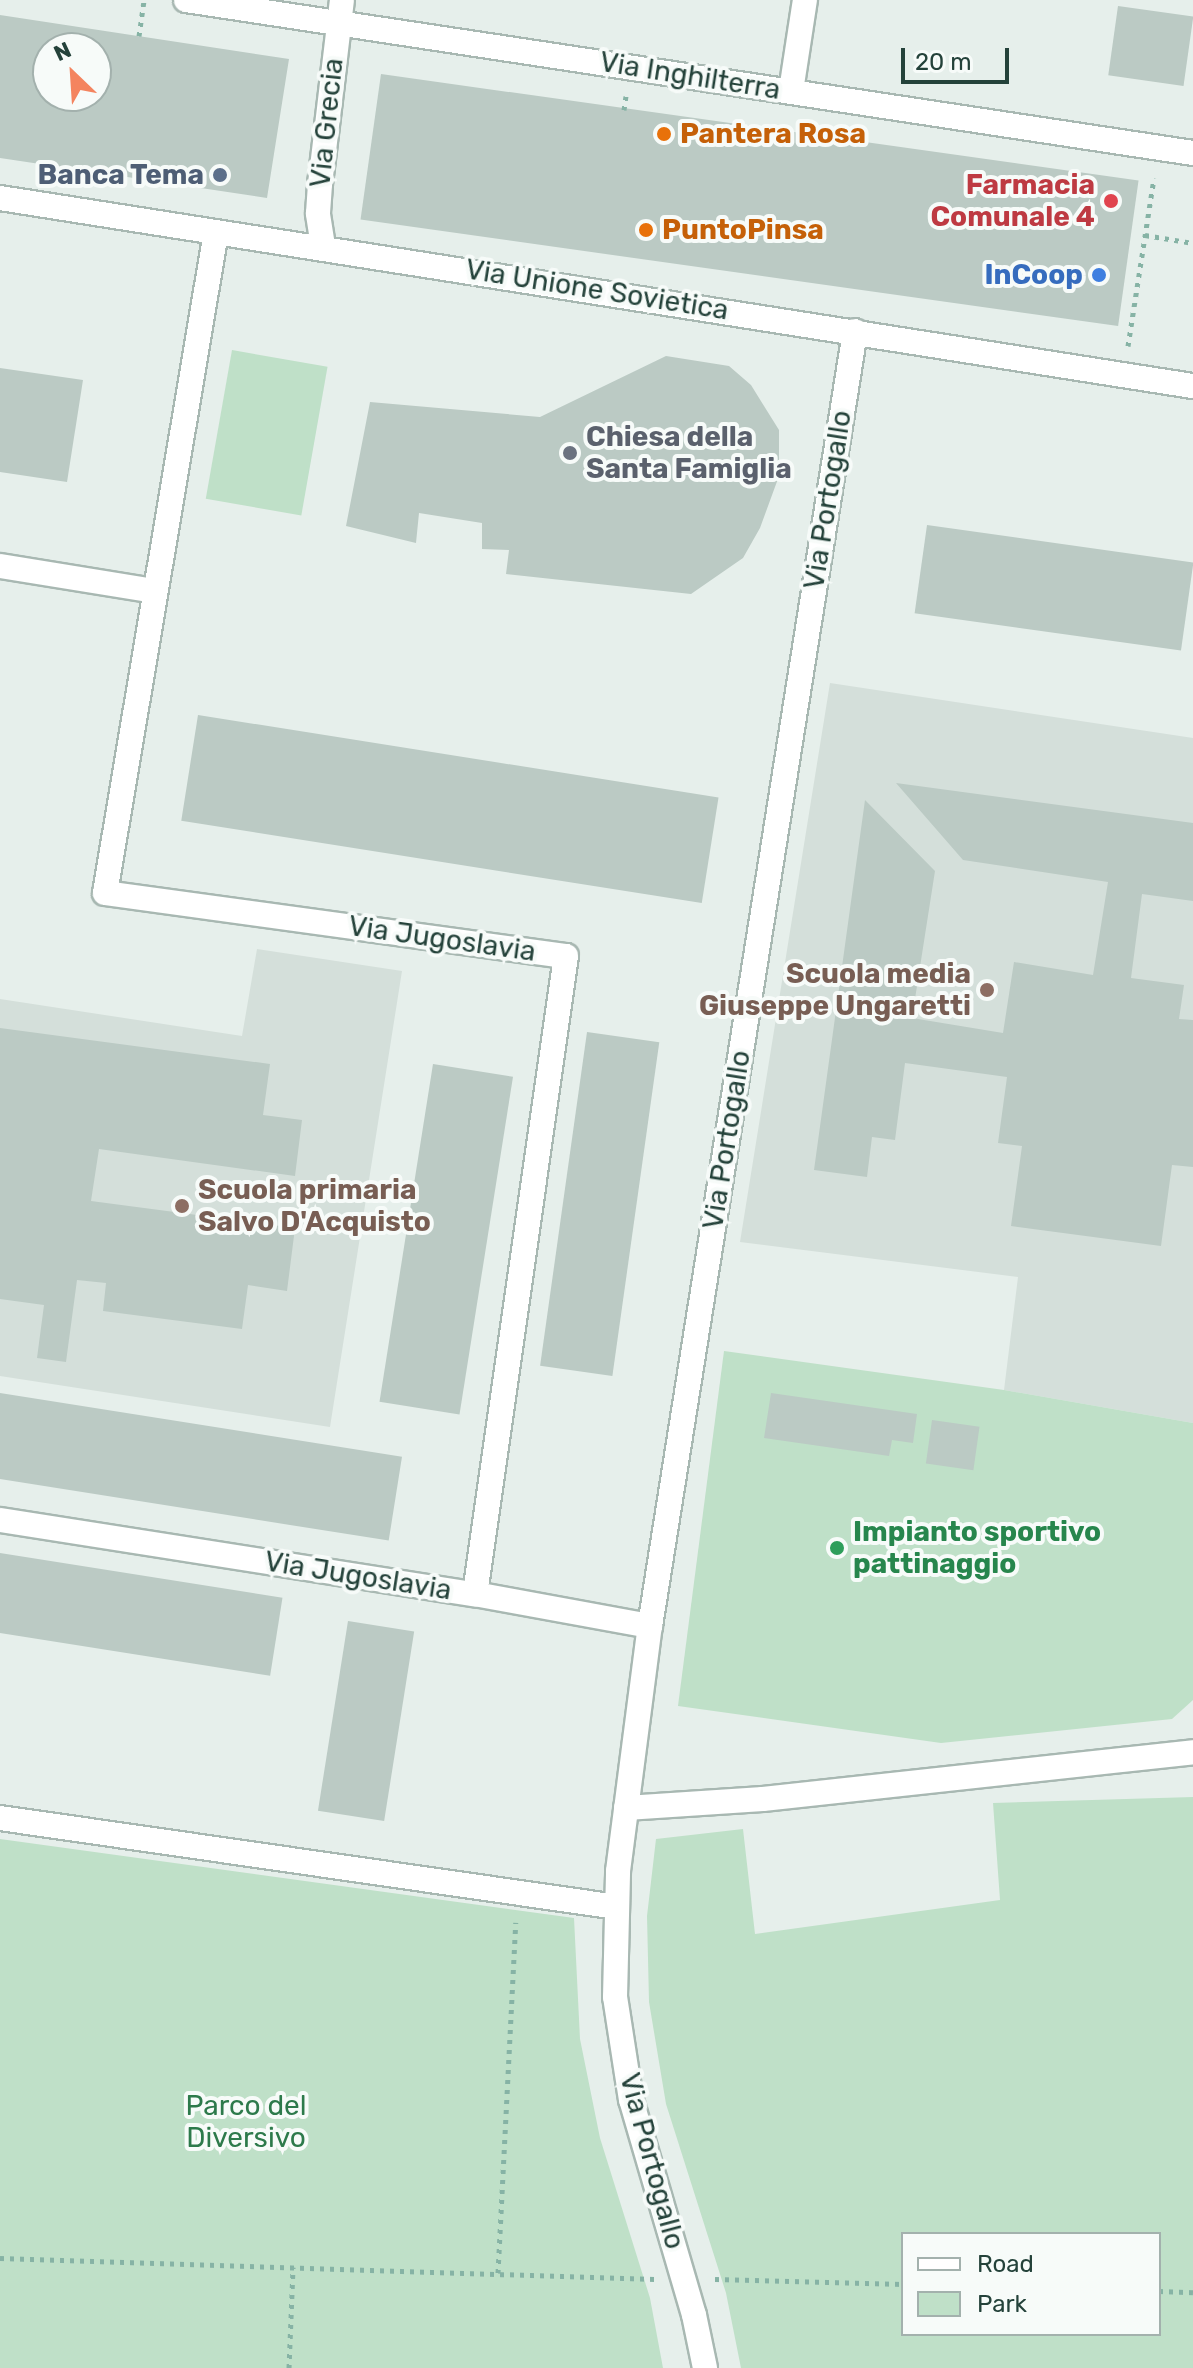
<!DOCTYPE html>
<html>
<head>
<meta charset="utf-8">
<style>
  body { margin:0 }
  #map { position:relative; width:1193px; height:2368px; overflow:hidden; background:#e6efeb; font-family:Rubik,sans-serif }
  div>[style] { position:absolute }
  .built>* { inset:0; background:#d4dfda }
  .green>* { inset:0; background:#bfe0c8; transform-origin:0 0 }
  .building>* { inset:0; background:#bbcac4; transform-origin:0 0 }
  .path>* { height:5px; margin-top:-2.5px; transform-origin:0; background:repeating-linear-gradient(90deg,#86b3a5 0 4px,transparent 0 10px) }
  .roads { filter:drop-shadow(2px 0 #a8b8b2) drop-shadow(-2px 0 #a8b8b2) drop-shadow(0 2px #a8b8b2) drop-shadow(0 -2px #a8b8b2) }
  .street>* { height:24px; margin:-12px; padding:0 12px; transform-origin:12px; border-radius:12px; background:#fff }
  .secondary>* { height:24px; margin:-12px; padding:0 12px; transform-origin:12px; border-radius:12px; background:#fff }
  .dots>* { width:22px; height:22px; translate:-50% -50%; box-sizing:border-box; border:4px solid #f7fbf9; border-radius:50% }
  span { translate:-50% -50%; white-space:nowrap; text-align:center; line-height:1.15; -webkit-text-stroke:8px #f7fbf9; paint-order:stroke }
  .street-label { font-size:28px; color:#24423a }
  .food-label { font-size:28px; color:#c56008; font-weight:700 }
  .left { translate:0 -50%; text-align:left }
  .service-label { font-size:28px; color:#4e5e75; font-weight:700 }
  .right { translate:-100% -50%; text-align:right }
  .health-label { font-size:28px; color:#be3a42; font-weight:700 }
  .shop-label { font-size:28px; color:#366cbe; font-weight:700 }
  .worship-label { font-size:28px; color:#5b616d; font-weight:700 }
  .education-label { font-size:28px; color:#785e54; font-weight:700 }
  .leisure-label { font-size:28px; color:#27864d; font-weight:700 }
  .park-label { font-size:28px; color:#2d7a4b }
  .legend { position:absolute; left:901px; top:2232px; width:260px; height:104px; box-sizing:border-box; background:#f7fbf9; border:2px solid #a3b1ad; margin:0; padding:10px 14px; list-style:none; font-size:24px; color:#24423a }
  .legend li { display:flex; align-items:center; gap:16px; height:40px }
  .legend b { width:40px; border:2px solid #a3b1ad }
  .north { position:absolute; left:32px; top:32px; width:80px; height:80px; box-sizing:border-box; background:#f7fbf9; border:2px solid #a3b1ad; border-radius:50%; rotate:335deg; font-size:22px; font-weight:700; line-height:32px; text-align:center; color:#24423a }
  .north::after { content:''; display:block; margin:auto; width:28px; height:36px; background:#f4845f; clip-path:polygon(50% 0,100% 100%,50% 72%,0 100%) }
  .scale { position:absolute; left:901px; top:48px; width:108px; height:36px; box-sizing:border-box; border:4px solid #24423a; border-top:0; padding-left:10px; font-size:24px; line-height:28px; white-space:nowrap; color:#24423a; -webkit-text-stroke:6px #f7fbf9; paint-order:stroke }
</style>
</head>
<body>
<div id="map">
  <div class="built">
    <div style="clip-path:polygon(830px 683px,1193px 738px,1193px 1423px,1004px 1390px,1018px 1277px,740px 1242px)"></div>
    <div style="clip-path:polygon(257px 949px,402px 971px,330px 1427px,0 1376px,0 999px,242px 1036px)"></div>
  </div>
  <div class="green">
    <div style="left:232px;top:350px;width:97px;height:151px;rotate:10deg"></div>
    <div style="clip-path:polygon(724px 1351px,1004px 1390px,1193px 1423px,1193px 1700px,1172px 1719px,941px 1743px,678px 1706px)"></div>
    <div style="clip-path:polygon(evenodd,1193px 1797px,1193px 2368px,741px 2368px,726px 2293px,666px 2104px,649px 2002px,647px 1916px,656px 1839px,743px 1829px,755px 1934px,1000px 1900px,993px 1803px,1193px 1797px,903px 2234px,1159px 2234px,1159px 2334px,903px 2334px,903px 2234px)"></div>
    <div style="clip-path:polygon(0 1839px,574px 1918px,580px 2039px,600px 2138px,650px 2298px,663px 2368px,0 2368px)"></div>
  </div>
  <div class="building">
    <div style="left:1118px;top:6px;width:76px;height:70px;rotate:8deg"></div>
    <div style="clip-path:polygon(evenodd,0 15px,289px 59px,267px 198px,0 158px,0 15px,48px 48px,96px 48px,96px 96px,48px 96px,48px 48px)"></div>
    <div style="left:381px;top:74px;width:765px;height:147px;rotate:8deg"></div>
    <div style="clip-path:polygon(666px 356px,729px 366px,751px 385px,779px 430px,779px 476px,760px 528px,743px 558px,691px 594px,506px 574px,509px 550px,482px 549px,482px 523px,419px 513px,416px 543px,346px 526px,370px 402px,540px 417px)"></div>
    <div style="clip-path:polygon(0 368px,83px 380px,67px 482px,0 472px)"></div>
    <div style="left:927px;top:525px;width:269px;height:89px;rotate:8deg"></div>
    <div style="left:198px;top:715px;width:527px;height:107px;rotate:9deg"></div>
    <div style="clip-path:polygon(896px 783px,1193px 823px,1193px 901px,1142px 894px,1131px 978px,1184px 985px,1179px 1019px,1193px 1020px,1193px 1167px,1172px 1165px,1161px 1246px,1011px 1226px,1022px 1146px,998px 1143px,1007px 1077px,905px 1063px,895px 1140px,872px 1137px,867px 1177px,814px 1170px,865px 800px,935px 871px,912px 1018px,1003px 1033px,1014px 962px,1093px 975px,1108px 882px,963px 860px)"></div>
    <div style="clip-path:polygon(0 1028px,270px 1064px,263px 1115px,302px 1120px,295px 1176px,99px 1149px,91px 1201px,295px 1228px,287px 1291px,248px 1285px,242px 1329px,103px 1311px,106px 1283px,77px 1280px,66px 1362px,37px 1358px,44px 1305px,0 1299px)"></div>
    <div style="left:587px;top:1032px;width:73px;height:337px;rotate:8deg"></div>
    <div style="left:433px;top:1064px;width:81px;height:342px;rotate:9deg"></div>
    <div style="left:0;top:1393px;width:407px;height:85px;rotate:9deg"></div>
    <div style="clip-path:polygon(771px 1393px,917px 1414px,913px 1443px,892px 1440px,889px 1456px,764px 1438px)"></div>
    <div style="left:932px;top:1420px;width:48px;height:44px;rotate:8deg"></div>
    <div style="left:0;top:1553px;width:286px;height:79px;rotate:9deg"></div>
    <div style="left:348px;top:1621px;width:67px;height:192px;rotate:9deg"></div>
  </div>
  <div class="path">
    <div style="left:139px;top:36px;width:36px;rotate:-82deg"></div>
    <div style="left:624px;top:110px;width:14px;rotate:-82deg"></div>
    <div style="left:1145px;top:235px;width:49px;rotate:9.5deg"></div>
    <div style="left:1128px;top:346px;width:170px;rotate:-81.2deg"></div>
    <div style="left:0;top:2258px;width:655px;rotate:1.84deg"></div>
    <div style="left:498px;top:2273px;width:351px;rotate:-87.1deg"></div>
    <div style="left:715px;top:2279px;width:188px;rotate:1.5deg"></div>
    <div style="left:1159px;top:2291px;width:34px;rotate:2deg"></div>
    <div style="left:289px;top:2368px;width:101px;rotate:-87.7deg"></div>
  </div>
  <div class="roads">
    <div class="street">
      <div style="left:791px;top:91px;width:92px;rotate:-81.3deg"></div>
      <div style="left:216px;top:232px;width:670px;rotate:99.53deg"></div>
      <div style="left:105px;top:893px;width:465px;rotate:7.8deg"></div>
      <div style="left:566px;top:956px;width:644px;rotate:98.12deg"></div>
      <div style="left:323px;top:246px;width:33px;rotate:-99deg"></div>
      <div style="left:318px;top:213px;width:29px;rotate:-86deg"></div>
      <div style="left:320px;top:184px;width:185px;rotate:-83.2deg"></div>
      <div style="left:0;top:566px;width:157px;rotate:9.2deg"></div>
      <div style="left:0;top:1520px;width:481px;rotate:8.9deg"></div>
      <div style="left:475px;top:1594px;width:178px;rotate:10.4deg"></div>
      <div style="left:626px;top:1808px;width:137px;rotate:-3.8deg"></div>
      <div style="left:763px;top:1799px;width:433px;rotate:-6.2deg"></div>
      <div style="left:0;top:1818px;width:623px;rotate:8.21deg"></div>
      <div style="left:705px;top:2368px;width:54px;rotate:-101.7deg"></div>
      <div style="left:694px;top:2315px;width:224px;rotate:-106.3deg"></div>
      <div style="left:631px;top:2100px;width:104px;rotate:-98.8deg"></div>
      <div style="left:615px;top:1997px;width:126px;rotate:-88.6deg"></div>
      <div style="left:618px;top:1871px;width:247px;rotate:-82.6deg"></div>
      <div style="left:650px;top:1626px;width:1311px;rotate:-81deg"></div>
    </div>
    <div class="secondary">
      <div style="left:186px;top:0;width:1019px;rotate:8.64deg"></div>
      <div style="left:0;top:198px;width:1208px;rotate:8.96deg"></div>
    </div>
  </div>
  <div class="dots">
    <div style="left:664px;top:134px;background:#e8710a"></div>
    <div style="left:220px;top:175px;background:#5c6f8a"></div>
    <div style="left:1111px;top:201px;background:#e0444e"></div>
    <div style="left:646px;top:230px;background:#e8710a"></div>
    <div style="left:1099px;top:275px;background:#3f7fe0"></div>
    <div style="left:570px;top:453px;background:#6b7280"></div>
    <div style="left:987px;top:990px;background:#8d6e63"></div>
    <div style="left:182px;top:1206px;background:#8d6e63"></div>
    <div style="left:837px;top:1548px;background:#2e9e5b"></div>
  </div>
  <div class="street-label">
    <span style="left:690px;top:76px;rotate:9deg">Via Inghilterra</span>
    <span style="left:327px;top:123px;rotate:-84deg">Via Grecia</span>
    <span style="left:597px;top:290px;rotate:9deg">Via Unione Sovietica</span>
    <span style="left:828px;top:500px;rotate:-81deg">Via Portogallo</span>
    <span style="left:442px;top:939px;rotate:8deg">Via Jugoslavia</span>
    <span style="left:727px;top:1140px;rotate:-81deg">Via Portogallo</span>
    <span style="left:358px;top:1576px;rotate:9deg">Via Jugoslavia</span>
    <span style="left:652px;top:2161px;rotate:75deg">Via Portogallo</span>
  </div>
  <div class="food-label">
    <span class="left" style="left:680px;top:134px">Pantera Rosa</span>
    <span class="left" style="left:662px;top:230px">PuntoPinsa</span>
  </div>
  <div class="service-label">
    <span class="right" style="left:204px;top:175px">Banca Tema</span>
  </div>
  <div class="health-label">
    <span class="right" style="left:1095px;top:201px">Farmacia<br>Comunale 4</span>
  </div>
  <div class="shop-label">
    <span class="right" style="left:1083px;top:275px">InCoop</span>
  </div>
  <div class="worship-label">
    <span class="left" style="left:586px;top:453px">Chiesa della<br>Santa Famiglia</span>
  </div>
  <div class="education-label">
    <span class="right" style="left:971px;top:990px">Scuola media<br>Giuseppe Ungaretti</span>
    <span class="left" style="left:198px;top:1206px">Scuola primaria<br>Salvo D'Acquisto</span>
  </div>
  <div class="leisure-label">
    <span class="left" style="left:853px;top:1548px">Impianto sportivo<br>pattinaggio</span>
  </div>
  <div class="park-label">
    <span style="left:246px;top:2122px">Parco del<br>Diversivo</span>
  </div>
  <ul class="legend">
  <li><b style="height:10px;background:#fff"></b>Road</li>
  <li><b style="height:22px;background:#bfe0c8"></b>Park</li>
  </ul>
  <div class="north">N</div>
  <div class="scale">20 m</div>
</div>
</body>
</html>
